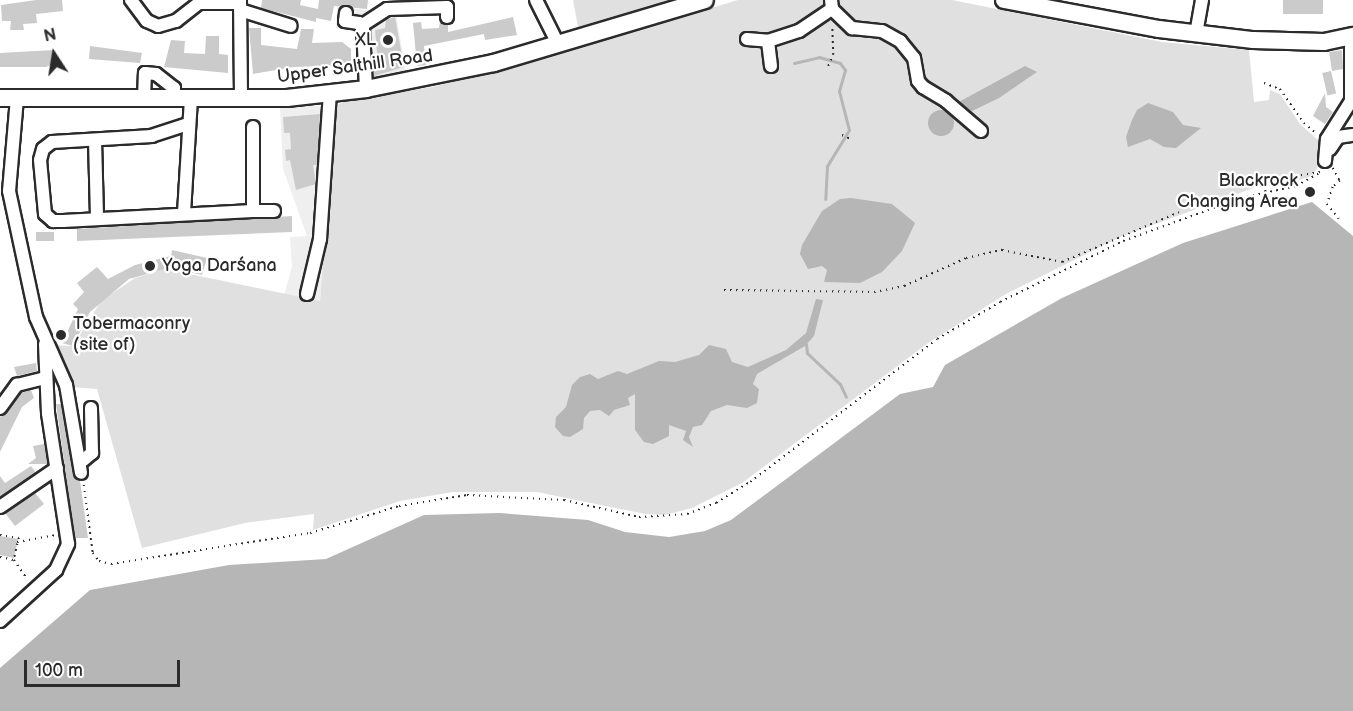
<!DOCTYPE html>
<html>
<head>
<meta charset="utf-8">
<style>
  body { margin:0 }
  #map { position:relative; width:1353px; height:711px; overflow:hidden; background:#fff; font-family:"Balsamiq Sans",sans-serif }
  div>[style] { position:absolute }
  .built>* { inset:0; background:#efefef }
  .green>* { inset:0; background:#e0e0e0 }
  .water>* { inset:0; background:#b6b6b6 }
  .round { border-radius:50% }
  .stream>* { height:3px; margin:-1.5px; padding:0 1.5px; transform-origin:1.5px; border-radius:1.5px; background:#b6b6b6 }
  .building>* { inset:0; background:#cbcbcb; transform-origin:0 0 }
  .path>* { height:1.5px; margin-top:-0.75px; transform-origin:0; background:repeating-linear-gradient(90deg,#2b2b2b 0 1.5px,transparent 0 6px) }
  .roads { filter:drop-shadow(2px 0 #2b2b2b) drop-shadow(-2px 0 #2b2b2b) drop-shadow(0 2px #2b2b2b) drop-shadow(0 -2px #2b2b2b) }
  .minor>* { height:12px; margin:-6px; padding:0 6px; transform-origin:6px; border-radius:6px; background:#fff }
  .major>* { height:16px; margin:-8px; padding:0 8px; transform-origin:8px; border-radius:8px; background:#fff }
  .dots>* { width:16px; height:16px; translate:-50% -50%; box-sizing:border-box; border:3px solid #fff; border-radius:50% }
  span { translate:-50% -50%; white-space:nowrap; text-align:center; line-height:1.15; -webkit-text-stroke:4.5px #fff; paint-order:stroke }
  .poi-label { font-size:18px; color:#2b2b2b }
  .right { translate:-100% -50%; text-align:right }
  .left { translate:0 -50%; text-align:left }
  .street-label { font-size:18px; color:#2b2b2b }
  .north { position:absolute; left:24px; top:24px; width:60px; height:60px; -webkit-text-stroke:4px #fff; paint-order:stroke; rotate:348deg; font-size:16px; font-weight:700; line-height:24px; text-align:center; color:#2b2b2b }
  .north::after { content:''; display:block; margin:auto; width:21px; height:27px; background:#2b2b2b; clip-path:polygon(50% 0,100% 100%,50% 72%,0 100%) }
  .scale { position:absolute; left:24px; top:660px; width:156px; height:27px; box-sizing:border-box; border:3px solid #2b2b2b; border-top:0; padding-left:8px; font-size:18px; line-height:21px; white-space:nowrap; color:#2b2b2b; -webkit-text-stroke:4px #fff; paint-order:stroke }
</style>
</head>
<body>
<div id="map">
  <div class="built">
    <div style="clip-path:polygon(337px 7px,396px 13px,406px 73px,359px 79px,356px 30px,336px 28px)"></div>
    <div style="clip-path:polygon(280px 106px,336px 106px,320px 301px,284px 295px,292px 267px,290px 237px,307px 236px,283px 169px)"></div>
  </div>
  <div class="green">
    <div style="clip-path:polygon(573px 0,670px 0,578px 27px)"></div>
    <div style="clip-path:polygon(738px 0,952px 0,1162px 42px,1249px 50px,1254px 102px,1269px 100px,1270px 90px,1280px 94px,1300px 124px,1319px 141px,1317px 169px,1309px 177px,1280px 186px,1259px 186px,1120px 237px,1006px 294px,928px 343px,742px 483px,692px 508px,665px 515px,645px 514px,537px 492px,453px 492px,400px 501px,313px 530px,314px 514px,245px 523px,142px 548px,97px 389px,70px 387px,52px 345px,73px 346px,101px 301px,135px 278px,165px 269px,320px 301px,336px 106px,343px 102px,432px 87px,541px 59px)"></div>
  </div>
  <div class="water">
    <div style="clip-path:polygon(1025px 66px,1037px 72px,999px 98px,972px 111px,957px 103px)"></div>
    <div style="clip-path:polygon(1148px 103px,1173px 112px,1183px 125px,1201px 128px,1176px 148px,1164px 147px,1150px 139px,1128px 147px,1126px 137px,1132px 120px,1137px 110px)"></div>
    <div class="round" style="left:928px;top:110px;width:26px;height:26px"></div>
    <div style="clip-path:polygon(851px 198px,892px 204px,915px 223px,902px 251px,882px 272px,860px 283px,824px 282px,827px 270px,822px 266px,808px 269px,800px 254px,802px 245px,822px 211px,840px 199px)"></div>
    <div style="clip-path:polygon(1312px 202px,1353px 236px,1353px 711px,0 711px,0 668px,90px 590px,229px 565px,326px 559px,424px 515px,499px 513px,588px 520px,625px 532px,669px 537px,705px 531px,731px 520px,900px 394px,933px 387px,945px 365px,1062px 298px,1183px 243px)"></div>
    <div style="clip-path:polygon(816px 299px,823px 300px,814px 336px,805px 346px,757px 374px,753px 384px,759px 389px,757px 403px,747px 408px,727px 405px,711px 411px,702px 425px,693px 427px,689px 437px,693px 447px,683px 440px,686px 431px,669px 425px,669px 436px,653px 444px,644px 442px,635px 430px,635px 394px,628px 398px,630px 405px,614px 410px,609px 416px,600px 410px,590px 411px,584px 418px,583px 429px,570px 437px,563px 436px,555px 427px,556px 417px,566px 407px,572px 385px,580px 377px,590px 374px,598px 379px,618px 371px,627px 374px,659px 361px,675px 362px,699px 355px,709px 345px,726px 349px,732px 362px,748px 367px,786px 350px,806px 333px)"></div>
  </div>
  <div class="stream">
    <div style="left:794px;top:63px;width:26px;rotate:-13deg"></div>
    <div style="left:819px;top:57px;width:22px;rotate:16deg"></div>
    <div style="left:840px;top:63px;width:9px;rotate:54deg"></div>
    <div style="left:845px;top:70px;width:22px;rotate:106deg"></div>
    <div style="left:839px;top:91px;width:40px;rotate:75.6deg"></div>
    <div style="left:849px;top:130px;width:42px;rotate:121.4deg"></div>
    <div style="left:827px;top:166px;width:33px;rotate:93deg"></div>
    <div style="left:806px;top:344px;width:9px;rotate:84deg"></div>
    <div style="left:807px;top:353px;width:45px;rotate:43.2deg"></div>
    <div style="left:840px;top:384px;width:14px;rotate:65deg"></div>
  </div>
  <div class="building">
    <div style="clip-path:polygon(36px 0,62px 0,63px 11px,36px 14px,37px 23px,23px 24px,24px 30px,10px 30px,11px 21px,2px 21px,1px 5px)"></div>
    <div style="clip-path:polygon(262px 0,301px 0,300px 5px,318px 9px,319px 0,368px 0,367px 9px,334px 6px,331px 21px,316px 18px,316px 22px,261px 8px)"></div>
    <div style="left:1283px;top:0;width:40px;height:14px"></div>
    <div style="clip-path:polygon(395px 17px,404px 67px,374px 76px,373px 65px,378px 64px,375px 30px,385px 28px,386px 20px)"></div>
    <div style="clip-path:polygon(513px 17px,517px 35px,485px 40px,484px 34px,424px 46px,426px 65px,417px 66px,413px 23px,421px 22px,422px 29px,439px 28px,440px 21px,448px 25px,448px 32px)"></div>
    <div style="clip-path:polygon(249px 28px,261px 28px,261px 45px,297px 49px,301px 29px,314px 29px,312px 43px,342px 42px,351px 49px,351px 65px,294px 67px,253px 74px)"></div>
    <div style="clip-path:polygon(206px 36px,219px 36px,219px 54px,228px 55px,228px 73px,164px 67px,171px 40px,185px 41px,184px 53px,205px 54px)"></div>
    <div style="clip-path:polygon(90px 46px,142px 53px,140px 63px,89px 59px)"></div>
    <div style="clip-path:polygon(54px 50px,55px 63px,46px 67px,0 67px,0 53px)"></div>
    <div style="clip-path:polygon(1342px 50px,1343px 69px,1332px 71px,1329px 52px)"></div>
    <div style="left:1331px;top:71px;width:23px;height:9px;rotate:77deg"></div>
    <div style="clip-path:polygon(1325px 93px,1326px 107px,1333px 112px,1325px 124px,1313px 116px)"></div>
    <div style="clip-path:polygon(320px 114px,317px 165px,313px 165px,316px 184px,296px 190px,290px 160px,286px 161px,285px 150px,291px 149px,290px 133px,284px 133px,283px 117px)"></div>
    <div style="clip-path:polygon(292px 216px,292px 232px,77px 241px,77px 229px)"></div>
    <div style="left:36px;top:232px;width:18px;height:9px"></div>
    <div style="clip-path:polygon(172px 250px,207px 258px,202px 275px,169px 268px,129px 279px,90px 312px,73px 346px,62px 343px,78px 309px,73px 304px,84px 292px,77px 283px,97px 267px,108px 279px,135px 265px,171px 256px)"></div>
    <div style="clip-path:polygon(36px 363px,37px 371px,17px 376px,14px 367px)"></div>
    <div style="clip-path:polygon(31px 390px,34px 398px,22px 407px,0 452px,0 417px,21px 393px)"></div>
    <div style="clip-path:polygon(56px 404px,61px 404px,73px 474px,80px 481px,88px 538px,75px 538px)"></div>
    <div style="clip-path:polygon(44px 444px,48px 464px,28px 464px,36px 458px,33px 446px)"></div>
    <div style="clip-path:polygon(31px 466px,36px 473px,0 497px,0 476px,5px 483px)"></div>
    <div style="clip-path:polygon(35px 493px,44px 504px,15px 526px,5px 513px)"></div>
    <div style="clip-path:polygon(0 536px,18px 539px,14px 558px,0 555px)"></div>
  </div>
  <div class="path">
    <div style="left:828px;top:66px;width:12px;rotate:-66deg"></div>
    <div style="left:833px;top:55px;width:29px;rotate:-92deg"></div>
    <div style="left:1264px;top:83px;width:17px;rotate:21deg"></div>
    <div style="left:1280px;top:89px;width:42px;rotate:54.8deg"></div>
    <div style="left:1304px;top:123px;width:16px;rotate:40deg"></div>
    <div style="left:842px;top:135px;width:10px;rotate:24deg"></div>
    <div style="left:1333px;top:168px;width:15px;rotate:62deg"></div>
    <div style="left:1340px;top:181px;width:9px;rotate:139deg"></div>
    <div style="left:1333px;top:187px;width:18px;rotate:109deg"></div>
    <div style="left:1327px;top:204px;width:19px;rotate:51deg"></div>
    <div style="left:1265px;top:192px;width:9px;rotate:-84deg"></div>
    <div style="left:1266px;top:183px;width:12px;rotate:-20deg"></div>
    <div style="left:1277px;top:179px;width:44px;rotate:-9.2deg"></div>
    <div style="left:724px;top:290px;width:150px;rotate:0.8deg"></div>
    <div style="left:874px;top:292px;width:31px;rotate:-11deg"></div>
    <div style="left:904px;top:286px;width:68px;rotate:-24.3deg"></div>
    <div style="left:966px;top:258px;width:37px;rotate:-13deg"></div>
    <div style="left:1002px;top:250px;width:61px;rotate:11.3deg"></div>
    <div style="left:1062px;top:262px;width:127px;rotate:-23.1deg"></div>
    <div style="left:84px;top:485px;width:69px;rotate:82.5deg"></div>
    <div style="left:93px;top:553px;width:10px;rotate:53deg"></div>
    <div style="left:99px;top:561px;width:12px;rotate:14deg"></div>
    <div style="left:111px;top:564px;width:201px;rotate:-8.9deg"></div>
    <div style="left:310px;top:533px;width:93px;rotate:-16.9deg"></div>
    <div style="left:399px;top:506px;width:69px;rotate:-9.2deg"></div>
    <div style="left:467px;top:495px;width:97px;rotate:3deg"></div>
    <div style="left:564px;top:500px;width:77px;rotate:12.8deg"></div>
    <div style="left:639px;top:517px;width:48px;rotate:-3.6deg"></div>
    <div style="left:687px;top:514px;width:31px;rotate:-21deg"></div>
    <div style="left:716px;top:503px;width:40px;rotate:-32deg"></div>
    <div style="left:750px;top:482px;width:235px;rotate:-37.4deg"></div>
    <div style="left:937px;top:339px;width:73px;rotate:-30.4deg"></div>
    <div style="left:1000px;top:302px;width:137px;rotate:-26.4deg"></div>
    <div style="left:1123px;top:241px;width:126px;rotate:-20deg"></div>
    <div style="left:1241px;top:198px;width:56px;rotate:-12.3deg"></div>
    <div style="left:1296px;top:186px;width:29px;rotate:-29deg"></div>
    <div style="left:0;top:535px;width:19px;rotate:9deg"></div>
    <div style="left:19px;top:538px;width:23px;rotate:103deg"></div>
    <div style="left:17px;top:542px;width:40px;rotate:-10deg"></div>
    <div style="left:0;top:557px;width:14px;rotate:12deg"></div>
    <div style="left:14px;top:560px;width:24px;rotate:55deg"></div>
  </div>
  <div class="roads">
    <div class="minor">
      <div style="left:131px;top:0;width:26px;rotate:53deg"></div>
      <div style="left:147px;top:21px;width:12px;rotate:24deg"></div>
      <div style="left:158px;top:26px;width:19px;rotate:-16deg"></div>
      <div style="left:176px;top:21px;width:29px;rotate:-38deg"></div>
      <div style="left:199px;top:3px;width:41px"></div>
      <div style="left:240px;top:0;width:99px;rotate:89.4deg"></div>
      <div style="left:536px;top:0;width:49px;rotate:63.4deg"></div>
      <div style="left:832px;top:9px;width:28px;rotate:44deg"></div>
      <div style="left:852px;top:28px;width:30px;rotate:6deg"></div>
      <div style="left:882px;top:31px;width:21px;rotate:29deg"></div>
      <div style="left:900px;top:41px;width:22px;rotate:51deg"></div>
      <div style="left:914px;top:58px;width:23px;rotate:80deg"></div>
      <div style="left:918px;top:81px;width:8px;rotate:50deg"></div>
      <div style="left:923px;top:87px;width:27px;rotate:31deg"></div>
      <div style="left:946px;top:101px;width:46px;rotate:40.6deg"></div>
      <div style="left:240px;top:10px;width:53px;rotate:17.4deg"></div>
      <div style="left:346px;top:13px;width:8px;rotate:97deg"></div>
      <div style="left:345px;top:21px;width:14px;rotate:8deg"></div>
      <div style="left:359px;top:23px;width:7px;rotate:56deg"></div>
      <div style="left:363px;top:29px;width:60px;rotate:87.1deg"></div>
      <div style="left:361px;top:26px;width:31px;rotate:-33deg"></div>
      <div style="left:387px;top:9px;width:60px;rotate:-1.9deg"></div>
      <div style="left:447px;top:7px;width:10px;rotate:90deg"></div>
      <div style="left:1196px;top:34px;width:35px;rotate:-80deg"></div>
      <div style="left:747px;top:39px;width:21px;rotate:5deg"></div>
      <div style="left:771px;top:66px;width:25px;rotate:-97deg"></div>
      <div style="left:768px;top:41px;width:33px;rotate:-18deg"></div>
      <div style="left:799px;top:31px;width:40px;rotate:-34deg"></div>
      <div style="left:832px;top:9px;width:9px;rotate:-96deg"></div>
      <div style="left:17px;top:98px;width:93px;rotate:94.9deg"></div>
      <div style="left:9px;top:191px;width:129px;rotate:77.9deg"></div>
      <div style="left:36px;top:317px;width:74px;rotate:66.2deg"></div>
      <div style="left:66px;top:385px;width:89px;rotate:80.3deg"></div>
      <div style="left:144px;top:99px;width:26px;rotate:-88deg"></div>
      <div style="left:145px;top:73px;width:11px;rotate:5deg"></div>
      <div style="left:156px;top:74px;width:23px;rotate:38deg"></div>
      <div style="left:174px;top:88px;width:11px;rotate:90deg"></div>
      <div style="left:188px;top:124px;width:38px;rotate:162deg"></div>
      <div style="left:152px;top:136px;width:100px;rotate:176.6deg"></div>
      <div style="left:52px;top:142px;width:11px;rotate:142deg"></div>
      <div style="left:43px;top:149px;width:11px;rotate:105deg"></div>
      <div style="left:40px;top:160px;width:54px;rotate:84.7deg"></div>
      <div style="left:45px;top:214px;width:11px;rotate:41deg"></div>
      <div style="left:53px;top:221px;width:10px"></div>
      <div style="left:63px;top:221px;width:190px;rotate:-3deg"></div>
      <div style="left:253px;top:211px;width:84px;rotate:-90deg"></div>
      <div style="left:95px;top:140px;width:79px;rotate:88.5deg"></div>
      <div style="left:1330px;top:149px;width:14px;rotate:-56deg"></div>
      <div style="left:1338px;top:137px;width:15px;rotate:-8deg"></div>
      <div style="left:1325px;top:161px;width:22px;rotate:-85deg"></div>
      <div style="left:1327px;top:139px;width:45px;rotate:-57.7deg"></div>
      <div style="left:1351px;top:101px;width:64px;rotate:-90deg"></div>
      <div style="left:253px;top:211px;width:21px"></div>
      <div style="left:184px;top:213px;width:114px;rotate:-86.5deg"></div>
      <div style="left:307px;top:294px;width:57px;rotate:-76.7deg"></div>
      <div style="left:320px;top:239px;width:145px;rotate:-86.1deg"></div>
      <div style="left:0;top:408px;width:29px;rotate:-54deg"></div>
      <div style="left:17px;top:385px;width:29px;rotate:-14deg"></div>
      <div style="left:80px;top:463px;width:16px;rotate:-40deg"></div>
      <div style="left:92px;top:453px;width:45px;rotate:-91.3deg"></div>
      <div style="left:0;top:507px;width:69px;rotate:-34.4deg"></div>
      <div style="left:0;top:621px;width:76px;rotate:-42.3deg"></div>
      <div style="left:56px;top:570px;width:29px;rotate:-65deg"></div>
      <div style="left:68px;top:544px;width:133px;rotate:-98.7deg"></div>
      <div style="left:48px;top:413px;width:69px;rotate:-92.5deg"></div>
    </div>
    <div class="major">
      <div style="left:1004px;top:0;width:158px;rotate:10.6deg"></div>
      <div style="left:1159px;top:29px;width:95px;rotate:6.7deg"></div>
      <div style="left:1253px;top:40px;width:71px;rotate:1.6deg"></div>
      <div style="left:1324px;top:42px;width:30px;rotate:-12deg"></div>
      <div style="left:0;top:98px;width:287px"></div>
      <div style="left:287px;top:98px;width:80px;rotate:-6.5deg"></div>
      <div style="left:366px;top:89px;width:131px;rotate:-11.5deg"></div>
      <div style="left:494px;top:63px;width:220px;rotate:-16.6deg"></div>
    </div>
  </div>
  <div class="dots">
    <div style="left:388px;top:40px;background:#2b2b2b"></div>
    <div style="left:1310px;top:192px;background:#2b2b2b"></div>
    <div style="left:150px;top:266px;background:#2b2b2b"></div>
    <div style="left:61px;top:335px;background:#2b2b2b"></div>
  </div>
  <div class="poi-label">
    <span class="right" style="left:376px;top:40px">XL</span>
    <span class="right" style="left:1298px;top:192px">Blackrock<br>Changing Area</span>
    <span class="left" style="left:162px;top:266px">Yoga Darśana</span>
    <span class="left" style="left:73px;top:335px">Tobermaconry<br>(site of)</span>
  </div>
  <div class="street-label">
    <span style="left:355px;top:67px;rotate:-8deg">Upper Salthill Road</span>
  </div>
  <div class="north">N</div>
  <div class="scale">100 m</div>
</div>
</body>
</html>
